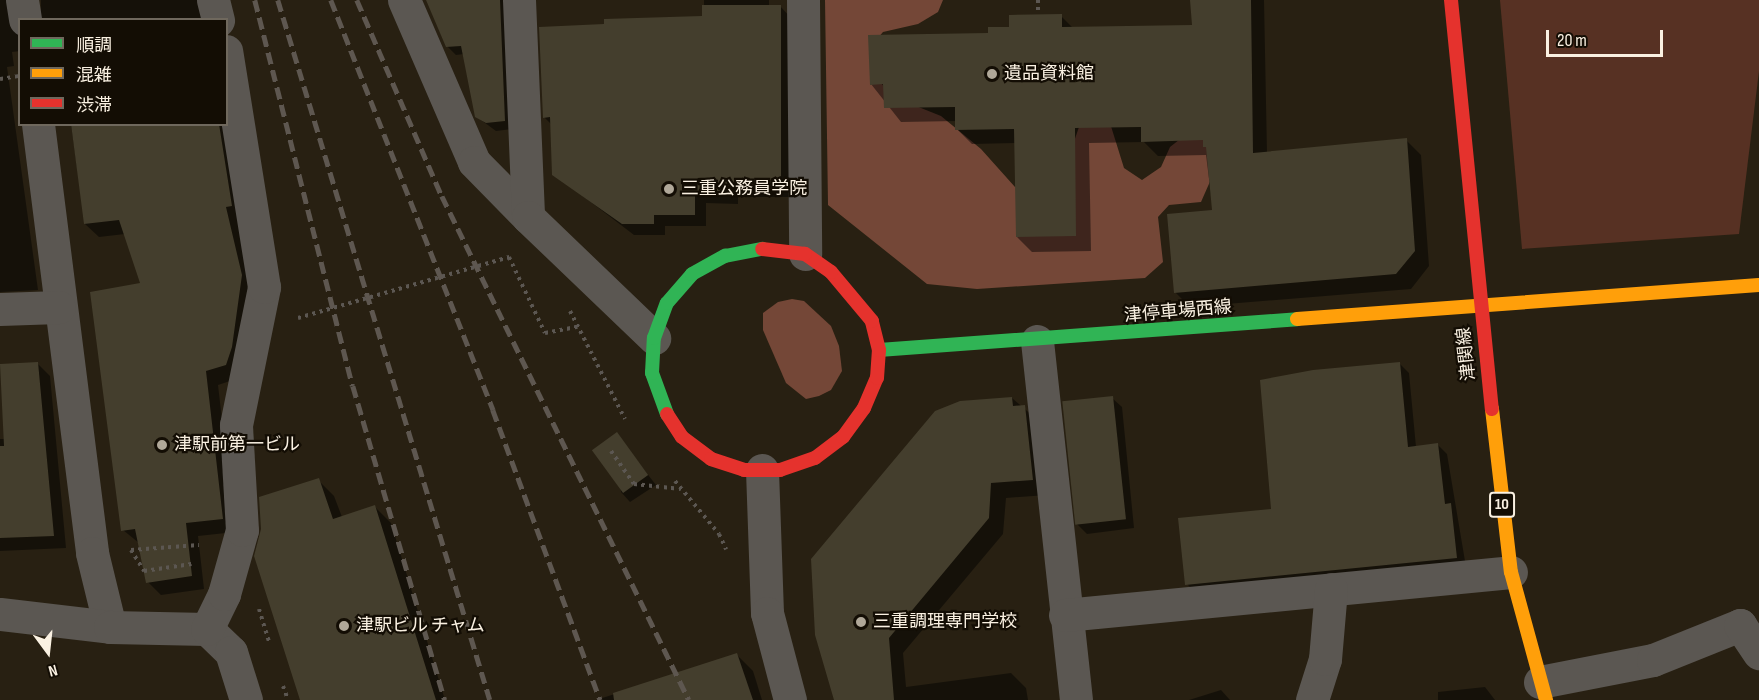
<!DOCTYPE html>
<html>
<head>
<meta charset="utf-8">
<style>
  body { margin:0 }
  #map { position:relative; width:1759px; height:700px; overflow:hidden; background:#282012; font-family:"Sofia Sans Condensed","Noto Sans JP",sans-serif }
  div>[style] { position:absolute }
  .green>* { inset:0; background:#573123 }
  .forest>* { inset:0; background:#744737 }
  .shadow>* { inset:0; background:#0007; transform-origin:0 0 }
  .building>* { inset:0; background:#443e2d; transform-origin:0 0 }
  .path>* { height:4px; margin-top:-2px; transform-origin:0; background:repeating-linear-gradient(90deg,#5c5752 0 3px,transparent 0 7.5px) }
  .street>* { height:33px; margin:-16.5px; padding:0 16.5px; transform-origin:16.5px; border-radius:16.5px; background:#5b5752 }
  .fast>* { height:14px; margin:-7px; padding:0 7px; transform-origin:7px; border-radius:7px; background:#30b455 }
  .slow>* { height:14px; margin:-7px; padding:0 7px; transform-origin:7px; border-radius:7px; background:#ff9f0a }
  .jam>* { height:14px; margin:-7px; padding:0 7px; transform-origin:7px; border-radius:7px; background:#e5322d }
  .rail>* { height:4.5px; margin-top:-2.25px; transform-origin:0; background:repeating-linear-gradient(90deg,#5e5750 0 12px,transparent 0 18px) }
  .path-bridge>* { height:4px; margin-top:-2px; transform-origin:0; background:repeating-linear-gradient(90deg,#5c5752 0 3px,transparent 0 7.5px) }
  .dots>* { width:16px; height:16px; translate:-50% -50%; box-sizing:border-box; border:3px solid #130d04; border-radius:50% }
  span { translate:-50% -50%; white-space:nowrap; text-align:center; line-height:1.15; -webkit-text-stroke:4.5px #130d04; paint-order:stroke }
  .shield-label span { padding:2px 4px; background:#130d04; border:2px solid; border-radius:4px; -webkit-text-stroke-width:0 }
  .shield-label { font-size:16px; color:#faf1e2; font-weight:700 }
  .poi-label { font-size:18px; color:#faf1e2 }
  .left { translate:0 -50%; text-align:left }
  .street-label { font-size:18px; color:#faf1e2 }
  .legend { position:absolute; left:18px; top:18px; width:210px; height:108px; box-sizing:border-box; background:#130d04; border:2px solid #6f685d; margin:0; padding:8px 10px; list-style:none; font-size:18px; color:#faf1e2 }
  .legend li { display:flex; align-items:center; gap:12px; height:30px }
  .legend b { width:30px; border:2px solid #6f685d }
  .north { position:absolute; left:18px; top:622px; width:60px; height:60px; -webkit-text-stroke:4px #130d04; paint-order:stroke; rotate:165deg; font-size:16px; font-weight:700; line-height:24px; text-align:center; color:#faf1e2 }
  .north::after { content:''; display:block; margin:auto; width:21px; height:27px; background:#faf1e2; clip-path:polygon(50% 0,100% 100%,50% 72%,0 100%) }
  .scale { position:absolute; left:1546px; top:30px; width:117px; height:27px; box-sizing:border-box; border:3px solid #faf1e2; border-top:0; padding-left:8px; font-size:18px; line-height:21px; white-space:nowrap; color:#faf1e2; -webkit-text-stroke:4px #130d04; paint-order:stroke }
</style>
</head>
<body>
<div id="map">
  <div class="green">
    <div style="clip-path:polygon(1500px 0,1759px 0,1759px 71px,1739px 234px,1522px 249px)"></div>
  </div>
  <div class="forest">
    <div style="clip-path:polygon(825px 0,943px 0,938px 12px,918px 24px,883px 32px,877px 39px,882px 84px,891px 96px,941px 116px,981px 149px,1015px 187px,1067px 162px,1080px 124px,1110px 123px,1124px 168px,1142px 180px,1161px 167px,1170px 147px,1184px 136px,1227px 143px,1201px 202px,1169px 205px,1158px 217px,1163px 262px,1145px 278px,977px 289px,927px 284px,828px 205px)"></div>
    <div style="clip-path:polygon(792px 299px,804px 301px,831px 326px,839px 346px,842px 371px,831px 390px,819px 396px,806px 399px,786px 383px,763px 330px,763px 313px,778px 302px)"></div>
  </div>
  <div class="shadow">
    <div style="clip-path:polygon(0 0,26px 0,17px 6px,20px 51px,12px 52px,14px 66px,7px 67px,38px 290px,0 292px)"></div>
    <div style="left:41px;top:0;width:163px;height:20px"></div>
    <div style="clip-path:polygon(427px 0,509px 0,513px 129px,496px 131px,477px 117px,464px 54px,456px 55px,447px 46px)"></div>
    <div style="clip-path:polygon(704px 0,769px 0,769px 6px,780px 6px,791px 18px,791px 197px,738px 197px,738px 204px,706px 203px,706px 226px,665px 226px,665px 235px,634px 235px,554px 174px,552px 125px,544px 117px,704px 18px)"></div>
    <div style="clip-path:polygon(1192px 0,1264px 0,1267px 153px,1406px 140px,1421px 155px,1429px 266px,1411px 289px,1190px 307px,1175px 292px,1213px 211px,1206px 155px,1158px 156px,1144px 142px,1089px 143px,1091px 251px,1032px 252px,1017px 237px,1015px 143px,972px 144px,957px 129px,957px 121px,901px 122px,871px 84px,990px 35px,1061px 16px,1074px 29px,1193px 27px)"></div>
    <div style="clip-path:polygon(71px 124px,226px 124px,255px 289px,239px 378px,218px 385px,235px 532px,198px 536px,204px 589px,161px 595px,148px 582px,139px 543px,123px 530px,142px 284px,125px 234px,99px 237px,85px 224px)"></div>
    <div style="clip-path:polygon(37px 363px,50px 376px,66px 548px,0 551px,0 439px,5px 439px)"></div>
    <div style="clip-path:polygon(1400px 364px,1409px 373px,1416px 447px,1438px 445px,1447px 454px,1466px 567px,1196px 593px,1187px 584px,1273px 510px)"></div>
    <div style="clip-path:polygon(1012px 398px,1040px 422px,1047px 495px,1006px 498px,1003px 534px,903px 653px,906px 687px,1011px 673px,1026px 688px,1028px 700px,836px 700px)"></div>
    <div style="clip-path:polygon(1112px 398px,1122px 407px,1134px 528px,1087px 534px,1077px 524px)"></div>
    <div style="clip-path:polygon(616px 434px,656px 485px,630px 502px,621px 492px)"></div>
    <div style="clip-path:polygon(318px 480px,334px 496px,342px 517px,375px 507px,391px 523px,445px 700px,301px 700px)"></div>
    <div style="clip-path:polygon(737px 655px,753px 671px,762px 700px,596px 700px)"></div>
    <div style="clip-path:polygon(1485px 687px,1495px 700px,1438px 700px,1438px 692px)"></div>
    <div style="clip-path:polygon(1221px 690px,1230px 700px,1189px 700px)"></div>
  </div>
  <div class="building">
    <div style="clip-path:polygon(426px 0,500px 0,505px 121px,486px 123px,475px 117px,461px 46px,446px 47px)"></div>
    <div style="clip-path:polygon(1190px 0,1251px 0,1253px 153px,1407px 138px,1415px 251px,1396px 274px,1174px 293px,1167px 214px,1212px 210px,1206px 147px,1203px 147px,1203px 140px,1141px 142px,1141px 127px,1075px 128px,1076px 236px,1016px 237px,1014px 129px,955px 130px,955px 107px,884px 108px,883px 84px,870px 85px,868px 35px,988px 33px,988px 27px,1009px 27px,1009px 15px,1062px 14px,1062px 27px,1192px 25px)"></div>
    <div style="clip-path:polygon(702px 5px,781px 5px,781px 186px,727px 186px,727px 193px,695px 192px,695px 215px,654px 215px,654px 224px,622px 224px,552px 175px,550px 117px,543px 118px,539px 27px,604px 24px,604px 19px,702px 16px)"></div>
    <div style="clip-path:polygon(71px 124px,219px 124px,232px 206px,226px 207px,242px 275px,232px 347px,226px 365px,206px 371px,223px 519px,186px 523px,192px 576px,146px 583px,135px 529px,121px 531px,90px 292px,140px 283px,119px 220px,84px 224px)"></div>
    <div style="clip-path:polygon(38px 362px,54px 536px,0 538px,0 446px,4px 446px,0 364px)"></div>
    <div style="clip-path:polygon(1400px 362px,1408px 447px,1438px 443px,1445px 504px,1451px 503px,1457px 558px,1185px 585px,1178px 518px,1271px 509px,1260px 380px,1313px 370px)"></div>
    <div style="left:1113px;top:396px;width:124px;height:51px;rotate:84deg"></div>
    <div style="clip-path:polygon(1012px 397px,1013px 406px,1025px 405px,1033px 480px,991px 483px,989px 518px,889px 638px,894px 700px,834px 700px,815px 635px,811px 559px,935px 411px,960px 401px)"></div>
    <div style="left:617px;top:432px;width:53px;height:31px;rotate:54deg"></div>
    <div style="clip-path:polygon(319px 478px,333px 519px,375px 505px,436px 700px,300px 700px,254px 556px,261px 529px,259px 497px)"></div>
    <div style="clip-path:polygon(737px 653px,753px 700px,614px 700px,613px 693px)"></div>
  </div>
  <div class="path">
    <div style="left:1038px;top:0;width:15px;rotate:90deg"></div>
    <div style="left:0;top:79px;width:20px;rotate:-9deg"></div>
    <div style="left:509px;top:257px;width:84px;rotate:64.7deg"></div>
    <div style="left:545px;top:333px;width:33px;rotate:-11deg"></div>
    <div style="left:570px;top:311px;width:121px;rotate:63deg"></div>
    <div style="left:611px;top:451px;width:40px;rotate:55.1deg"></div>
    <div style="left:634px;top:484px;width:47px;rotate:6.1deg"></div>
    <div style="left:675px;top:481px;width:69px;rotate:50.3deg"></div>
    <div style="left:719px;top:534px;width:17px;rotate:65deg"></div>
    <div style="left:131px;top:550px;width:68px;rotate:-4.2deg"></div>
    <div style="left:131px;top:550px;width:25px;rotate:58deg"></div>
    <div style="left:144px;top:571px;width:48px;rotate:-8.5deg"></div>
    <div style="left:259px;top:609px;width:34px;rotate:73deg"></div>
    <div style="left:283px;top:686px;width:15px;rotate:70deg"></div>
  </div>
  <div class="street">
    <div style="left:22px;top:0;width:20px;rotate:81deg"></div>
    <div style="left:213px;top:0;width:21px;rotate:76deg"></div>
    <div style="left:404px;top:0;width:176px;rotate:66.6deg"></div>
    <div style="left:474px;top:162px;width:77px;rotate:45.5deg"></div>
    <div style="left:519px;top:0;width:217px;rotate:87.6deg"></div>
    <div style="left:528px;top:217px;width:175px;rotate:43.8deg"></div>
    <div style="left:803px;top:0;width:254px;rotate:89.5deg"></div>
    <div style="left:38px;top:124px;width:432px;rotate:82.8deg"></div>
    <div style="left:92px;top:553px;width:76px;rotate:76.3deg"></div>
    <div style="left:0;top:309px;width:59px;rotate:-1.9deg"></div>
    <div style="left:1037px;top:341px;width:361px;rotate:83.8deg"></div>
    <div style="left:762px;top:470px;width:143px;rotate:88deg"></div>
    <div style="left:767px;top:613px;width:90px;rotate:75.2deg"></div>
    <div style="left:0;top:614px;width:111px;rotate:6.7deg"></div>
    <div style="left:110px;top:627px;width:97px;rotate:1.2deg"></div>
    <div style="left:207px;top:629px;width:33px;rotate:44deg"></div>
    <div style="left:231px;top:652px;width:50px;rotate:72.6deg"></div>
    <div style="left:1065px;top:615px;width:448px;rotate:-5.5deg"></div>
    <div style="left:207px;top:629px;width:39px;rotate:-64deg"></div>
    <div style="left:224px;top:594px;width:66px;rotate:-74.3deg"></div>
    <div style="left:242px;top:530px;width:105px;rotate:-93.3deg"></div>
    <div style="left:236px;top:425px;width:141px;rotate:-78.5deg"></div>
    <div style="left:264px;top:287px;width:239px;rotate:-99.1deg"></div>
    <div style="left:1540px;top:682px;width:115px;rotate:-11deg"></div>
    <div style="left:1653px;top:660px;width:94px;rotate:-21.9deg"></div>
    <div style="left:1740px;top:625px;width:34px;rotate:56deg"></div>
    <div style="left:1312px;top:700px;width:43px;rotate:-72.4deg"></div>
    <div style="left:1325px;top:659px;width:70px;rotate:-85.1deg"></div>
  </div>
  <div class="fast">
    <div style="left:879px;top:350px;width:419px;rotate:-4.2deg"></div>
    <div style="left:667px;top:414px;width:44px;rotate:-110.1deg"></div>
    <div style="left:652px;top:373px;width:35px;rotate:-87deg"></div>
    <div style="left:654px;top:338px;width:37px;rotate:-70deg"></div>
    <div style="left:667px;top:303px;width:38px;rotate:-49deg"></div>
    <div style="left:692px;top:274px;width:38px;rotate:-29deg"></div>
    <div style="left:725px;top:256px;width:38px;rotate:-11deg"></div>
  </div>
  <div class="slow">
    <div style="left:1297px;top:319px;width:463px;rotate:-4.2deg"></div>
    <div style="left:1492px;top:409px;width:164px;rotate:83.4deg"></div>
    <div style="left:1511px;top:572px;width:133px;rotate:74.7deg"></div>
  </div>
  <div class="jam">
    <div style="left:1451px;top:0;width:411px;rotate:84.3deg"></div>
    <div style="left:667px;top:414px;width:27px;rotate:57deg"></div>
    <div style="left:682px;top:437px;width:36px;rotate:37deg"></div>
    <div style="left:711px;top:459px;width:35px;rotate:18deg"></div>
    <div style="left:744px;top:470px;width:36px"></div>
    <div style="left:780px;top:470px;width:37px;rotate:-19deg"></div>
    <div style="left:815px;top:458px;width:35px;rotate:-37deg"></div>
    <div style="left:843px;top:437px;width:36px;rotate:-54deg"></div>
    <div style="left:864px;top:408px;width:33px;rotate:-67deg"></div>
    <div style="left:877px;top:378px;width:28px;rotate:-86deg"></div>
    <div style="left:879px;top:350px;width:30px;rotate:-104deg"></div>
    <div style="left:872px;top:321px;width:64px;rotate:-129.9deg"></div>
    <div style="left:831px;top:272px;width:32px;rotate:-145deg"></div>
    <div style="left:805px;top:254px;width:43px;rotate:-173.4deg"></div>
  </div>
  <div class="rail">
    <div style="left:255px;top:0;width:398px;rotate:75.8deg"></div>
    <div style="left:353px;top:386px;width:327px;rotate:73.7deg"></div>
    <div style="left:278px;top:0;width:731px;rotate:73.15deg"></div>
    <div style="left:331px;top:0;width:441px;rotate:68.4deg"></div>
    <div style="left:493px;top:410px;width:309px;rotate:69.7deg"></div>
    <div style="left:357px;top:0;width:214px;rotate:66.6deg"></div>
    <div style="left:442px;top:196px;width:561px;rotate:63.89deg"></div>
  </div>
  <div class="path-bridge">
    <div style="left:298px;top:318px;width:220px;rotate:-16.1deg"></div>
  </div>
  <div class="dots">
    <div style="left:992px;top:74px;background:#b0a899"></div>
    <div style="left:669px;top:189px;background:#b0a899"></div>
    <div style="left:162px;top:445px;background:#b0a899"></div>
    <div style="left:861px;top:622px;background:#b0a899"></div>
    <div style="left:344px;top:626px;background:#b0a899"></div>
  </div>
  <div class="shield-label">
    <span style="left:1502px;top:505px">10</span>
  </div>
  <div class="poi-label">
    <span class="left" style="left:1004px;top:74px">遺品資料館</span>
    <span class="left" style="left:681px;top:189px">三重公務員学院</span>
    <span class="left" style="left:174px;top:445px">津駅前第一ビル</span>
    <span class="left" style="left:873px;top:622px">三重調理専門学校</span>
    <span class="left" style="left:356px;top:626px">津駅ビル チャム</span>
  </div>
  <div class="street-label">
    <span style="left:1178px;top:312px;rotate:-5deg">津停車場西線</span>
    <span style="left:1467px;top:354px;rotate:-96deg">津関線</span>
  </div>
  <ul class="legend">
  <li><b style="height:8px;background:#30b455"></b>順調</li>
  <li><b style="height:8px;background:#ff9f0a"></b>混雑</li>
  <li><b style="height:8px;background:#e5322d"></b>渋滞</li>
  </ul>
  <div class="north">N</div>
  <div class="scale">20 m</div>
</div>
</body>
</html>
